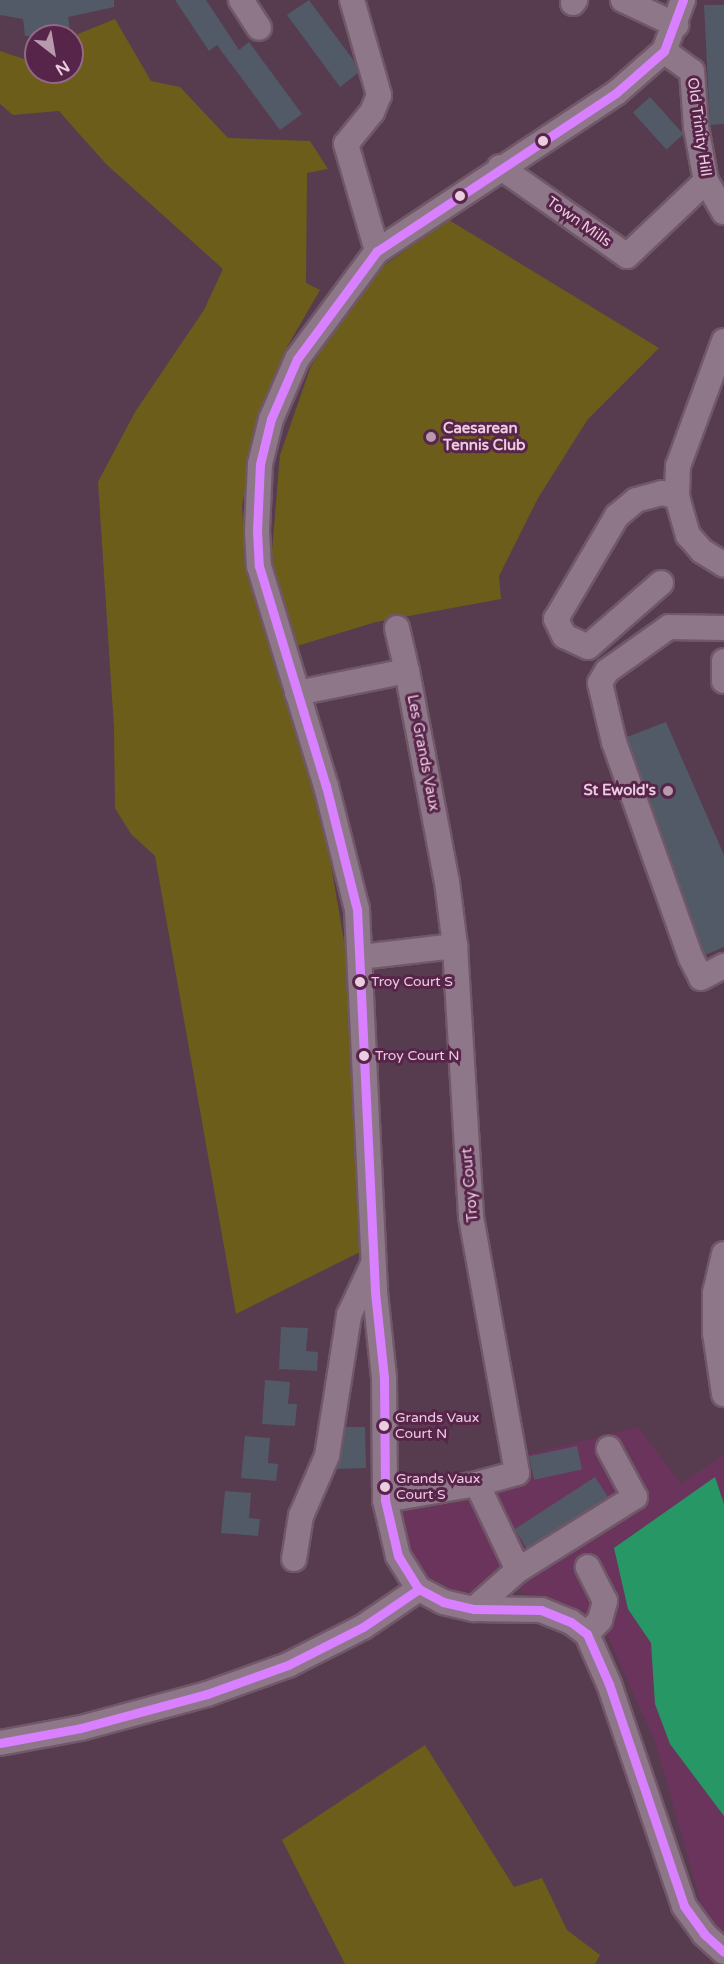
<!DOCTYPE html>
<html>
<head>
<meta charset="utf-8">
<style>
  body { margin:0 }
  #map { position:relative; width:724px; height:1964px; overflow:hidden; background:#573b4f; font-family:"Varela Round",sans-serif }
  div>[style] { position:absolute }
  .built>* { inset:0; background:#6b345c }
  .green>* { inset:0; background:#6d5d1a }
  .water>* { inset:0; background:#289766 }
  .building>* { inset:0; background:#525a68; transform-origin:0 0 }
  .roads { filter:drop-shadow(2px 0 #705869) drop-shadow(-2px 0 #705869) drop-shadow(0 2px #705869) drop-shadow(0 -2px #705869) }
  .minor>* { height:24px; margin:-12px; padding:0 12px; transform-origin:12px; border-radius:12px; background:#8e7788 }
  .bus-1>* { height:9px; margin:-4.5px; padding:0 4.5px; transform-origin:4.5px; border-radius:4.5px; background:#d880ff }
  .dots>* { width:16px; height:16px; translate:-50% -50%; box-sizing:border-box; border:3px solid #58254a; border-radius:50% }
  span { translate:-50% -50%; white-space:nowrap; text-align:center; line-height:1.15; -webkit-text-stroke:6px #58254a; paint-order:stroke }
  .bus-label { font-size:14px; color:#eccce1 }
  .left { translate:0 -50%; text-align:left }
  .street-label { font-size:15px; color:#eccce1 }
  .poi-label { font-size:15px; color:#eccce1; font-weight:700 }
  .right { translate:-100% -50%; text-align:right }
  .north { position:absolute; left:24px; top:24px; width:60px; height:60px; box-sizing:border-box; background:#58254a; border:2px solid #936886; border-radius:50%; rotate:149deg; font-size:16px; font-weight:700; line-height:24px; text-align:center; color:#eccce1 }
  .north::after { content:''; display:block; margin:auto; width:21px; height:27px; background:#b899ae; clip-path:polygon(50% 0,100% 100%,50% 72%,0 100%) }
</style>
</head>
<body>
<div id="map">
  <div class="built">
    <div style="clip-path:polygon(638px 1427px,681px 1484px,724px 1455px,724px 1922px,720px 1936px,705px 1918px,655px 1741px,600px 1620px,517px 1590px,459px 1593px,429px 1577px,412px 1553px,398px 1508px,505px 1487px,521px 1456px)"></div>
  </div>
  <div class="green">
    <div style="clip-path:polygon(115px 19px,151px 81px,180px 87px,228px 138px,310px 141px,328px 169px,307px 173px,306px 283px,320px 290px,284px 352px,257px 427px,242px 506px,245px 557px,324px 824px,349px 970px,362px 1251px,236px 1314px,155px 856px,131px 834px,115px 808px,114px 728px,98px 482px,135px 412px,204px 310px,223px 269px,106px 164px,59px 111px,13px 115px,0 104px,0 51px,36px 63px,36px 72px,72px 72px,72px 51px,78px 34px)"></div>
    <div style="clip-path:polygon(449px 220px,659px 348px,588px 419px,538px 498px,499px 576px,501px 599px,376px 622px,297px 646px,271px 563px,280px 455px,311px 366px,344px 315px,380px 268px)"></div>
    <div style="clip-path:polygon(425px 1745px,514px 1887px,542px 1878px,567px 1930px,600px 1955px,595px 1964px,345px 1964px,282px 1840px)"></div>
  </div>
  <div class="water">
    <div style="clip-path:polygon(715px 1477px,724px 1504px,724px 1816px,670px 1744px,655px 1704px,651px 1643px,628px 1609px,614px 1548px)"></div>
  </div>
  <div class="building">
    <div style="clip-path:polygon(0 0,114px 0,114px 7px,68px 17px,71px 36px,25px 36px,23px 19px,0 15px)"></div>
    <div style="clip-path:polygon(175px 0,206px 0,239px 50px,249px 42px,302px 114px,280px 130px,217px 45px,209px 51px)"></div>
    <div style="clip-path:polygon(309px 0,354px 61px,358px 73px,340px 87px,287px 15px)"></div>
    <div style="clip-path:polygon(704px 5px,724px 5px,724px 124px,710px 125px)"></div>
    <div style="left:650px;top:97px;width:50px;height:23px;rotate:48deg"></div>
    <div style="clip-path:polygon(666px 722px,724px 855px,724px 947px,705px 955px,627px 737px)"></div>
    <div style="clip-path:polygon(281px 1327px,308px 1328px,306px 1351px,318px 1352px,317px 1371px,279px 1369px)"></div>
    <div style="clip-path:polygon(265px 1380px,290px 1382px,288px 1404px,297px 1404px,295px 1426px,262px 1424px)"></div>
    <div style="clip-path:polygon(346px 1427px,365px 1427px,366px 1468px,337px 1469px)"></div>
    <div style="clip-path:polygon(245px 1436px,270px 1438px,268px 1463px,278px 1464px,276px 1481px,241px 1478px)"></div>
    <div style="left:577px;top:1446px;width:24px;height:49px;rotate:78deg"></div>
    <div style="left:595px;top:1477px;width:24px;height:96px;rotate:57deg"></div>
    <div style="clip-path:polygon(225px 1491px,251px 1493px,249px 1518px,260px 1519px,258px 1536px,221px 1533px)"></div>
  </div>
  <div class="roads">
    <div class="minor">
      <div style="left:241px;top:0;width:33px;rotate:57deg"></div>
      <div style="left:352px;top:0;width:99px;rotate:74.1deg"></div>
      <div style="left:379px;top:95px;width:18px;rotate:112deg"></div>
      <div style="left:372px;top:112px;width:41px;rotate:129.1deg"></div>
      <div style="left:346px;top:144px;width:111px;rotate:73.8deg"></div>
      <div style="left:623px;top:0;width:59px;rotate:25.3deg"></div>
      <div style="left:683px;top:0;width:54px;rotate:110.4deg"></div>
      <div style="left:664px;top:51px;width:64px;rotate:138.8deg"></div>
      <div style="left:616px;top:93px;width:287px;rotate:146.5deg"></div>
      <div style="left:377px;top:251px;width:134px;rotate:126.5deg"></div>
      <div style="left:297px;top:359px;width:65px;rotate:113.4deg"></div>
      <div style="left:271px;top:419px;width:46px;rotate:103.7deg"></div>
      <div style="left:260px;top:464px;width:67px;rotate:92.6deg"></div>
      <div style="left:257px;top:531px;width:35px;rotate:87deg"></div>
      <div style="left:259px;top:566px;width:230px;rotate:73.1deg"></div>
      <div style="left:326px;top:786px;width:127px;rotate:75.9deg"></div>
      <div style="left:357px;top:909px;width:383px;rotate:87.3deg"></div>
      <div style="left:375px;top:1292px;width:86px;rotate:84deg"></div>
      <div style="left:384px;top:1378px;width:122px;rotate:89.5deg"></div>
      <div style="left:385px;top:1500px;width:57px;rotate:76.9deg"></div>
      <div style="left:398px;top:1556px;width:39px;rotate:58deg"></div>
      <div style="left:419px;top:1589px;width:27px;rotate:28deg"></div>
      <div style="left:443px;top:1602px;width:32px;rotate:13deg"></div>
      <div style="left:474px;top:1609px;width:67px;rotate:0.9deg"></div>
      <div style="left:541px;top:1610px;width:32px;rotate:22deg"></div>
      <div style="left:571px;top:1622px;width:20px;rotate:37deg"></div>
      <div style="left:587px;top:1634px;width:55px;rotate:66.3deg"></div>
      <div style="left:609px;top:1684px;width:234px;rotate:71.3deg"></div>
      <div style="left:684px;top:1906px;width:34px;rotate:54deg"></div>
      <div style="left:704px;top:1934px;width:27px;rotate:42deg"></div>
      <div style="left:573px;top:3px;width:4px;rotate:-56deg"></div>
      <div style="left:664px;top:51px;width:34px;rotate:36deg"></div>
      <div style="left:692px;top:71px;width:56px;rotate:85.9deg"></div>
      <div style="left:696px;top:127px;width:55px;rotate:79.5deg"></div>
      <div style="left:706px;top:181px;width:36px;rotate:60deg"></div>
      <div style="left:500px;top:167px;width:155px;rotate:35deg"></div>
      <div style="left:627px;top:256px;width:109px;rotate:-43.5deg"></div>
      <div style="left:724px;top:341px;width:133px;rotate:110.2deg"></div>
      <div style="left:678px;top:466px;width:31px;rotate:92deg"></div>
      <div style="left:677px;top:497px;width:40px;rotate:74deg"></div>
      <div style="left:688px;top:535px;width:21px;rotate:49deg"></div>
      <div style="left:702px;top:551px;width:26px;rotate:32deg"></div>
      <div style="left:661px;top:583px;width:97px;rotate:138.8deg"></div>
      <div style="left:588px;top:647px;width:26px;rotate:-155deg"></div>
      <div style="left:564px;top:636px;width:19px;rotate:-115deg"></div>
      <div style="left:556px;top:619px;width:120px;rotate:-59.4deg"></div>
      <div style="left:617px;top:516px;width:25px;rotate:-40deg"></div>
      <div style="left:636px;top:500px;width:27px;rotate:-15deg"></div>
      <div style="left:662px;top:493px;width:16px;rotate:15deg"></div>
      <div style="left:397px;top:628px;width:44px;rotate:76.9deg"></div>
      <div style="left:724px;top:628px;width:55px;rotate:-179deg"></div>
      <div style="left:669px;top:627px;width:76px;rotate:144.6deg"></div>
      <div style="left:607px;top:671px;width:14px;rotate:120deg"></div>
      <div style="left:600px;top:683px;width:61px;rotate:76.7deg"></div>
      <div style="left:614px;top:742px;width:229px;rotate:70.4deg"></div>
      <div style="left:691px;top:958px;width:22px;rotate:63deg"></div>
      <div style="left:701px;top:978px;width:26px;rotate:-28deg"></div>
      <div style="left:724px;top:661px;width:20px;rotate:90deg"></div>
      <div style="left:297px;top:693px;width:112px;rotate:-11.3deg"></div>
      <div style="left:407px;top:671px;width:215px;rotate:79.3deg"></div>
      <div style="left:447px;top:882px;width:64px;rotate:82.9deg"></div>
      <div style="left:361px;top:957px;width:95px;rotate:-6.7deg"></div>
      <div style="left:455px;top:946px;width:271px;rotate:86.6deg"></div>
      <div style="left:471px;top:1217px;width:260px;rotate:79.8deg"></div>
      <div style="left:517px;top:1473px;width:41px;rotate:164.6deg"></div>
      <div style="left:724px;top:1254px;width:40px;rotate:103deg"></div>
      <div style="left:715px;top:1293px;width:40px;rotate:90deg"></div>
      <div style="left:715px;top:1333px;width:62px;rotate:81.6deg"></div>
      <div style="left:385px;top:1500px;width:93px;rotate:-9.9deg"></div>
      <div style="left:477px;top:1484px;width:95px;rotate:64.5deg"></div>
      <div style="left:294px;top:1559px;width:44px;rotate:-80.8deg"></div>
      <div style="left:301px;top:1516px;width:65px;rotate:-66.6deg"></div>
      <div style="left:327px;top:1456px;width:143px;rotate:-81.1deg"></div>
      <div style="left:349px;top:1315px;width:54px;rotate:-64.9deg"></div>
      <div style="left:474px;top:1609px;width:59px;rotate:-41.6deg"></div>
      <div style="left:518px;top:1570px;width:138px;rotate:-32deg"></div>
      <div style="left:635px;top:1497px;width:55px;rotate:-118.4deg"></div>
      <div style="left:587px;top:1634px;width:19px;rotate:-47deg"></div>
      <div style="left:600px;top:1620px;width:20px;rotate:-75deg"></div>
      <div style="left:605px;top:1601px;width:38px;rotate:-117deg"></div>
      <div style="left:0;top:1743px;width:82px;rotate:-10.5deg"></div>
      <div style="left:81px;top:1728px;width:131px;rotate:-15.1deg"></div>
      <div style="left:207px;top:1694px;width:86px;rotate:-19.7deg"></div>
      <div style="left:288px;top:1665px;width:84px;rotate:-26.9deg"></div>
      <div style="left:363px;top:1627px;width:68px;rotate:-34.2deg"></div>
    </div>
  </div>
  <div class="bus-1">
    <div style="left:683px;top:0;width:54px;rotate:110.4deg"></div>
    <div style="left:664px;top:51px;width:64px;rotate:138.8deg"></div>
    <div style="left:616px;top:93px;width:287px;rotate:146.5deg"></div>
    <div style="left:377px;top:251px;width:134px;rotate:126.5deg"></div>
    <div style="left:297px;top:359px;width:65px;rotate:113.4deg"></div>
    <div style="left:271px;top:419px;width:46px;rotate:103.7deg"></div>
    <div style="left:260px;top:464px;width:67px;rotate:92.6deg"></div>
    <div style="left:257px;top:531px;width:35px;rotate:87deg"></div>
    <div style="left:259px;top:566px;width:230px;rotate:73.1deg"></div>
    <div style="left:326px;top:786px;width:127px;rotate:75.9deg"></div>
    <div style="left:357px;top:909px;width:383px;rotate:87.3deg"></div>
    <div style="left:375px;top:1292px;width:86px;rotate:84deg"></div>
    <div style="left:384px;top:1378px;width:122px;rotate:89.5deg"></div>
    <div style="left:385px;top:1500px;width:57px;rotate:76.9deg"></div>
    <div style="left:398px;top:1556px;width:39px;rotate:58deg"></div>
    <div style="left:419px;top:1589px;width:27px;rotate:28deg"></div>
    <div style="left:443px;top:1602px;width:32px;rotate:13deg"></div>
    <div style="left:474px;top:1609px;width:67px;rotate:0.9deg"></div>
    <div style="left:541px;top:1610px;width:32px;rotate:22deg"></div>
    <div style="left:571px;top:1622px;width:20px;rotate:37deg"></div>
    <div style="left:587px;top:1634px;width:55px;rotate:66.3deg"></div>
    <div style="left:609px;top:1684px;width:234px;rotate:71.3deg"></div>
    <div style="left:684px;top:1906px;width:34px;rotate:54deg"></div>
    <div style="left:704px;top:1934px;width:27px;rotate:42deg"></div>
    <div style="left:0;top:1743px;width:82px;rotate:-10.5deg"></div>
    <div style="left:81px;top:1728px;width:131px;rotate:-15.1deg"></div>
    <div style="left:207px;top:1694px;width:86px;rotate:-19.7deg"></div>
    <div style="left:288px;top:1665px;width:84px;rotate:-26.9deg"></div>
    <div style="left:363px;top:1627px;width:68px;rotate:-34.2deg"></div>
  </div>
  <div class="dots">
    <div style="left:543px;top:141px;background:#eccce1"></div>
    <div style="left:460px;top:196px;background:#eccce1"></div>
    <div style="left:431px;top:437px;background:#b899ae"></div>
    <div style="left:668px;top:791px;background:#b899ae"></div>
    <div style="left:360px;top:982px;background:#eccce1"></div>
    <div style="left:364px;top:1056px;background:#eccce1"></div>
    <div style="left:384px;top:1426px;background:#eccce1"></div>
    <div style="left:385px;top:1487px;background:#eccce1"></div>
  </div>
  <div class="bus-label">
    <span class="left" style="left:371px;top:982px">Troy Court S</span>
    <span class="left" style="left:375px;top:1056px">Troy Court N</span>
    <span class="left" style="left:395px;top:1426px">Grands Vaux<br>Court N</span>
    <span class="left" style="left:396px;top:1487px">Grands Vaux<br>Court S</span>
  </div>
  <div class="street-label">
    <span style="left:699px;top:127px;rotate:82deg">Old Trinity Hill</span>
    <span style="left:579px;top:222px;rotate:35deg">Town Mills</span>
    <span style="left:423px;top:753px;rotate:79deg">Les Grands Vaux</span>
    <span style="left:470px;top:1185px;rotate:-95deg">Troy Court</span>
  </div>
  <div class="poi-label">
    <span class="left" style="left:443px;top:437px">Caesarean<br>Tennis Club</span>
    <span class="right" style="left:656px;top:791px">St Ewold's</span>
  </div>
  <div class="north">N</div>
</div>
</body>
</html>
